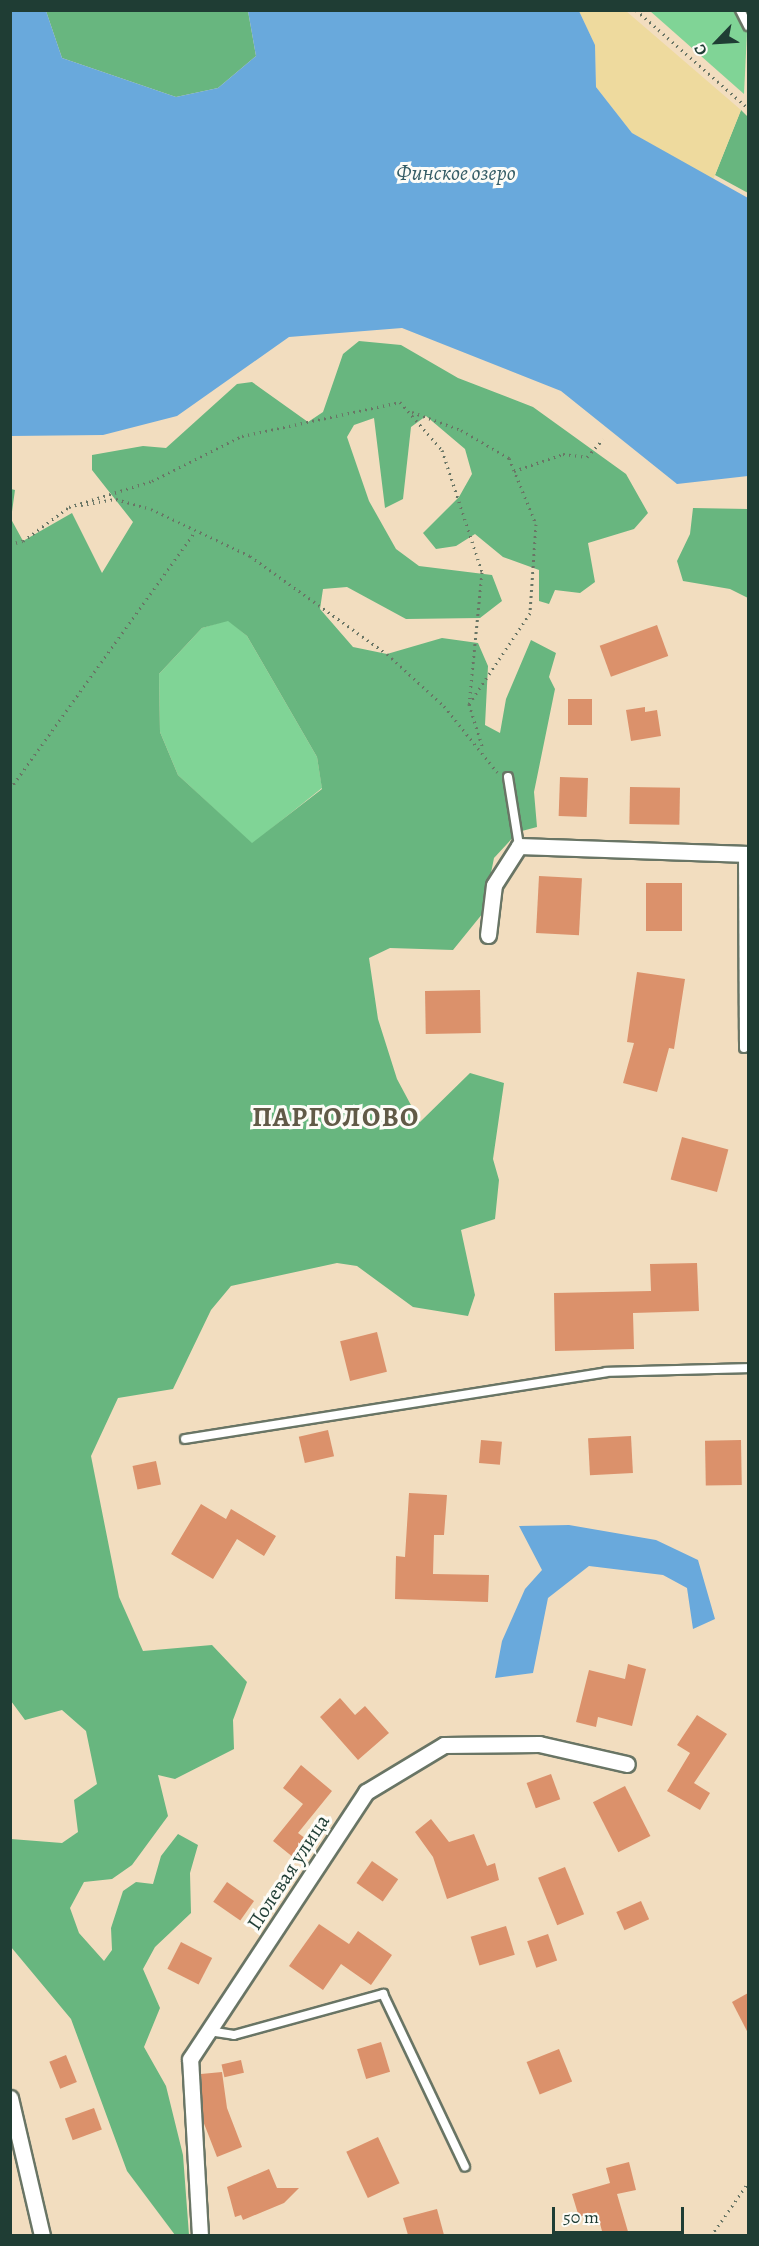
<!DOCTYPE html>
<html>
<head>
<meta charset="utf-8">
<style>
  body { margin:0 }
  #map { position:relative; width:759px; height:2246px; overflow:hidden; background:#f2ddbf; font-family:Alegreya,serif }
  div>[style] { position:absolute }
  .green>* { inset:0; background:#80d496 }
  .forest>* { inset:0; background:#68b67f }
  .sand>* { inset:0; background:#eeda9e }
  .water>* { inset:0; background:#69a9dc }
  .building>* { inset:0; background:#db916b; transform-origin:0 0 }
  .path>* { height:3px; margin-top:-1.5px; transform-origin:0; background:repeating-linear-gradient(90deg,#697565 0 1.5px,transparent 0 6px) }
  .roads { filter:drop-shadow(2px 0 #697565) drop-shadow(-2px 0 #697565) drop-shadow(0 2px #697565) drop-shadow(0 -2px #697565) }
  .service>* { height:8px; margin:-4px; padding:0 4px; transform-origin:4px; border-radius:4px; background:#fff }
  .minor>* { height:15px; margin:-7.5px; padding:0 7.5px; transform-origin:7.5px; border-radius:7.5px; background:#fff }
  span { translate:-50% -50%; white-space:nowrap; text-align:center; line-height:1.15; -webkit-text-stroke:6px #fdfcf7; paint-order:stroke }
  .street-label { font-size:21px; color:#1f3d34 }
  .water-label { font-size:22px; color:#355d66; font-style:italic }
  .district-label { font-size:27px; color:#615a47; font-weight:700; letter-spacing:1.5px }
  .frame { position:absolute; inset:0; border:12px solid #1f3d34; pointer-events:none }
  .north { position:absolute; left:687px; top:12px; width:60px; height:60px; -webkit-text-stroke:4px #fdfcf7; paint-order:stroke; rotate:245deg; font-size:16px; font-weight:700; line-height:24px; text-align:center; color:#1f3d34 }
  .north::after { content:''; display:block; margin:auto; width:21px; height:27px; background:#1f3d34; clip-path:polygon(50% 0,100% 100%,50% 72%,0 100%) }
  .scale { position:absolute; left:552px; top:2207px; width:132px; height:27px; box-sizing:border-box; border:3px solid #1f3d34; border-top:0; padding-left:8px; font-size:18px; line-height:21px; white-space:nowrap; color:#1f3d34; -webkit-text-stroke:4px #fdfcf7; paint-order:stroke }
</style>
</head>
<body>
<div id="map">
  <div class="green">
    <div style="clip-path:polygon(650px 11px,748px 11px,744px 94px)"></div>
    <div style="clip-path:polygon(228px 620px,247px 636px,317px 757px,322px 788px,252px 844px,178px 775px,160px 732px,159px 674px,202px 628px)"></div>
  </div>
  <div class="forest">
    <div style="clip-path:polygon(46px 11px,248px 11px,256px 56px,218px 88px,176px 97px,62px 58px)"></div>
    <div style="clip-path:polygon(741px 110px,748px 117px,748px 193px,715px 175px)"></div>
    <div style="clip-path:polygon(evenodd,359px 341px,401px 345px,458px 378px,533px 407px,626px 474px,648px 513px,634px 529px,588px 543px,595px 582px,580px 593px,555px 590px,549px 604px,539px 601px,539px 570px,503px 557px,475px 534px,456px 546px,436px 549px,423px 533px,459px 497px,472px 474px,465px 449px,426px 416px,411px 427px,403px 499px,385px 508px,374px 418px,354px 425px,347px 437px,369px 501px,396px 549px,419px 566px,492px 575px,502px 601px,480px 618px,406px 619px,347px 587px,323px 589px,320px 609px,353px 647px,387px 654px,442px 638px,478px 643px,488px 666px,485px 725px,500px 733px,506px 699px,531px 640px,556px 653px,549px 677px,555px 689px,534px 792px,537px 827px,518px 832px,494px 858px,483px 913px,453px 950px,390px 948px,369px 958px,378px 1019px,397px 1079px,420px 1122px,470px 1073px,504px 1083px,493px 1159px,499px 1180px,495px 1219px,461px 1230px,475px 1295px,468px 1316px,413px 1307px,357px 1266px,337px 1263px,231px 1286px,211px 1310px,173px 1389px,118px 1398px,91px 1456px,119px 1597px,143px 1651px,212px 1645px,247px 1682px,233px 1720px,234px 1749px,175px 1779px,158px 1775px,168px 1816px,132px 1865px,112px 1879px,84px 1882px,70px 1908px,79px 1933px,104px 1961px,112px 1950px,111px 1928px,123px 1891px,136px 1882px,153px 1884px,161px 1856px,178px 1834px,198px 1845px,190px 1873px,191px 1913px,155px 1947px,143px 1969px,160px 2008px,144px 2047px,166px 2086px,183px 2155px,189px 2235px,175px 2235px,127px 2171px,71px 2019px,11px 1947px,11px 1839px,62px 1843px,78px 1832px,74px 1800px,97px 1784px,86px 1731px,62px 1710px,25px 1720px,11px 1701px,11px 489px,15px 490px,11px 519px,23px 541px,72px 513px,102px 573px,133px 522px,92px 470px,92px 455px,143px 446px,166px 448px,237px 384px,252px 382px,308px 422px,323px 412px,343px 354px,359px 341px,228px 621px,247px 636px,317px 757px,322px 789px,252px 843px,178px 775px,160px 732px,159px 674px,202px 628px,228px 621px)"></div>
    <div style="clip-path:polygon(693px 508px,748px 509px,748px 598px,730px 589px,683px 581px,677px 561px,690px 534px)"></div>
  </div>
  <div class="sand">
    <div style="clip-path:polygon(579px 11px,626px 11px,741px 110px,713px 180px,632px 133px,596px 87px,595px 45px)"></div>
  </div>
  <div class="water">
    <div style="clip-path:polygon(10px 11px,46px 11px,62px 58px,176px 97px,218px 88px,256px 56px,248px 11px,579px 11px,595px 45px,596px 87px,632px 133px,748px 198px,748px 476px,677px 484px,561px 391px,402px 328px,289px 337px,177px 416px,103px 435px,11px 436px)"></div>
    <div style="clip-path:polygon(569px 1525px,656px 1540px,698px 1560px,715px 1619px,693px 1629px,687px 1588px,663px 1575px,589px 1566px,548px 1598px,533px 1673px,495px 1678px,502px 1641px,525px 1589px,542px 1570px,519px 1526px)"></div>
  </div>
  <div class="building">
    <div style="left:657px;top:625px;width:33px;height:61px;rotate:70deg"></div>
    <div style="left:568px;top:699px;width:24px;height:26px"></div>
    <div style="clip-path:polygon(645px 707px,645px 712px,657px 710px,661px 736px,631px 741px,626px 710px)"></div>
    <div style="left:560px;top:777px;width:28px;height:39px;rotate:2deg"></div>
    <div style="left:630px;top:787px;width:50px;height:37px;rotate:1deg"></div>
    <div style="left:539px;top:876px;width:43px;height:57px;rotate:3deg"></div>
    <div style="left:646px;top:883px;width:36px;height:48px"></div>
    <div style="clip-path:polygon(637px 972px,685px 979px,674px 1049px,669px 1048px,657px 1092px,623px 1083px,634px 1043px,627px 1042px)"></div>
    <div style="left:480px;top:990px;width:43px;height:55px;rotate:89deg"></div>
    <div style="left:682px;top:1137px;width:48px;height:44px;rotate:15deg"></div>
    <div style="clip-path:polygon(697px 1263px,699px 1311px,633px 1313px,634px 1349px,555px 1351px,554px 1293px,651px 1291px,650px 1264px)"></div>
    <div style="left:377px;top:1332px;width:41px;height:38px;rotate:76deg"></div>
    <div style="left:328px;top:1430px;width:27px;height:30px;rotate:77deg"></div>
    <div style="left:631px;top:1436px;width:37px;height:43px;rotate:87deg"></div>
    <div style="left:481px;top:1440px;width:21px;height:23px;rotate:5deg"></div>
    <div style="left:741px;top:1440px;width:45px;height:36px;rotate:89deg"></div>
    <div style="left:156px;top:1461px;width:24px;height:24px;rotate:78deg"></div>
    <div style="clip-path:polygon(409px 1493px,447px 1495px,444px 1535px,434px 1535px,433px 1574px,489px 1575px,488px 1602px,395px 1599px,396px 1556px,405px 1557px)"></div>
    <div style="clip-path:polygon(201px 1504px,226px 1519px,231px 1509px,276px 1536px,264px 1556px,237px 1539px,213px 1579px,171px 1554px)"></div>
    <div style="clip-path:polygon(628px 1664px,646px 1669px,632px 1726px,598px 1717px,596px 1727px,576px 1722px,589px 1670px,625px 1679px)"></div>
    <div style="clip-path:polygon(340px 1698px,355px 1715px,365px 1706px,389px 1733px,358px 1760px,320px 1717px)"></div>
    <div style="clip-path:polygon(697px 1715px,727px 1734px,694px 1783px,710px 1793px,700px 1810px,667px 1791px,690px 1753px,677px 1745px)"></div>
    <div style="clip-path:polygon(301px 1765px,332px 1791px,298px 1833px,313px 1844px,299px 1862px,273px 1841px,303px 1804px,283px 1788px)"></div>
    <div style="left:551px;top:1774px;width:27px;height:26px;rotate:70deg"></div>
    <div style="left:625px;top:1786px;width:56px;height:36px;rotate:63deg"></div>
    <div style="clip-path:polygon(431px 1819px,449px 1842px,474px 1834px,487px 1866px,495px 1863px,499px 1880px,447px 1899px,433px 1857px,415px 1832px)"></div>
    <div style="left:372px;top:1861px;width:32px;height:27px;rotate:35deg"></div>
    <div style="left:565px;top:1867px;width:51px;height:29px;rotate:68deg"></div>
    <div style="left:227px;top:1882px;width:33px;height:24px;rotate:35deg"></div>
    <div style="left:641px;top:1901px;width:20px;height:27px;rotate:66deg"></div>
    <div style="clip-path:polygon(319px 1924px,349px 1944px,358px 1931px,392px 1955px,371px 1985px,341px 1964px,323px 1990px,289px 1966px)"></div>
    <div style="left:506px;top:1926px;width:30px;height:37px;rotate:73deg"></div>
    <div style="left:548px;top:1934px;width:28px;height:22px;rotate:71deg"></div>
    <div style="left:181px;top:1942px;width:35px;height:30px;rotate:27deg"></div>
    <div style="clip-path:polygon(748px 1993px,748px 2033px,732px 2002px)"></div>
    <div style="left:381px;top:2042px;width:31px;height:25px;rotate:73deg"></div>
    <div style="left:559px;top:2049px;width:35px;height:35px;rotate:68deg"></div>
    <div style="left:66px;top:2055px;width:29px;height:18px;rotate:68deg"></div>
    <div style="left:241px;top:2060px;width:13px;height:20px;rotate:77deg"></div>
    <div style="clip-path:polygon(222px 2072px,227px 2108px,242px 2147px,217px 2157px,203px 2121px,201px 2074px)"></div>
    <div style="left:94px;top:2108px;width:23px;height:31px;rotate:70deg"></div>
    <div style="left:378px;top:2137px;width:51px;height:35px;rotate:65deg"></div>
    <div style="clip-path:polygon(629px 2162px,636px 2190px,617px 2194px,629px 2235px,603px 2235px,597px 2212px,579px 2217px,572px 2194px,610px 2183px,606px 2168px)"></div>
    <div style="clip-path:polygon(269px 2169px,277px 2188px,299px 2188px,284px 2203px,243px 2220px,241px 2215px,235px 2217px,227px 2187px)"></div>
    <div style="clip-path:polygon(437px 2209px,444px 2235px,408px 2235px,403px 2218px)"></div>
  </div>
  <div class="path">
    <div style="left:636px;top:10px;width:149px;rotate:41.2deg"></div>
    <div style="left:412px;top:412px;width:52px;rotate:20.2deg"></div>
    <div style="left:461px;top:430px;width:56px;rotate:30.3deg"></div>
    <div style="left:509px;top:458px;width:71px;rotate:67.8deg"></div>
    <div style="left:536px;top:524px;width:89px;rotate:93.9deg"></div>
    <div style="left:530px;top:613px;width:110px;rotate:123.8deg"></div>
    <div style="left:514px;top:471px;width:52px;rotate:-19.1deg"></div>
    <div style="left:563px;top:454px;width:24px;rotate:7deg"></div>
    <div style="left:587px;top:457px;width:24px;rotate:-48deg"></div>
    <div style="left:81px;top:505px;width:36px;rotate:-10deg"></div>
    <div style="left:116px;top:499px;width:36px;rotate:16deg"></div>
    <div style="left:151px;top:509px;width:110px;rotate:25.4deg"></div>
    <div style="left:250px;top:556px;width:168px;rotate:35.6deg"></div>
    <div style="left:387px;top:654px;width:77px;rotate:42.4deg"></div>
    <div style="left:444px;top:706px;width:85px;rotate:51.2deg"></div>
    <div style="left:69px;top:507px;width:87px;rotate:-17.4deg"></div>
    <div style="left:152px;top:481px;width:101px;rotate:-26.6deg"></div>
    <div style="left:242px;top:436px;width:162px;rotate:-12.1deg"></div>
    <div style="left:400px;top:402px;width:64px;rotate:48.8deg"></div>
    <div style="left:442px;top:450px;width:128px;rotate:71.8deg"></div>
    <div style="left:482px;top:572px;width:133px;rotate:95.6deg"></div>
    <div style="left:469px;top:704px;width:47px;rotate:72.7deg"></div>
    <div style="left:10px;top:544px;width:13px;rotate:-13deg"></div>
    <div style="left:23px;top:541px;width:57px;rotate:-36.5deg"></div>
    <div style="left:10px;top:789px;width:314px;rotate:-54.3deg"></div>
    <div style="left:711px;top:2236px;width:65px;rotate:-55.1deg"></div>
  </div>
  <div class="roads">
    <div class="service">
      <div style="left:740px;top:10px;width:18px;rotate:63deg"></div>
      <div style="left:508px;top:777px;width:70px;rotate:80.9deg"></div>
      <div style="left:743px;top:854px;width:194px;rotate:89.7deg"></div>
      <div style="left:185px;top:1439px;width:426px;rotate:-9deg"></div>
      <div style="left:606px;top:1372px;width:142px;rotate:-1.6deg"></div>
      <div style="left:209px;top:2031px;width:25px;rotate:9deg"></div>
      <div style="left:234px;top:2035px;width:155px;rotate:-15.4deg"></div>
      <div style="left:383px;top:1994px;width:191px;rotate:64.6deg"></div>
    </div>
    <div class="minor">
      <div style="left:488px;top:935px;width:50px;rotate:-83.2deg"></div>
      <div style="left:494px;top:885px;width:46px;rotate:-57.3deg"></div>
      <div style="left:519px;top:846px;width:229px;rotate:2deg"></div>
      <div style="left:10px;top:2098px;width:142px;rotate:76.9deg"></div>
      <div style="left:200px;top:2236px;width:177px;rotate:-93.2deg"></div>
      <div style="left:190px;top:2059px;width:320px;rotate:-56.6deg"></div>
      <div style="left:366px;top:1792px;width:91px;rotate:-31.1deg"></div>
      <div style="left:444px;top:1745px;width:95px;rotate:-0.6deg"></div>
      <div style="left:539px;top:1744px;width:90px;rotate:12.8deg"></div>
    </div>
  </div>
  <div class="street-label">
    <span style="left:288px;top:1872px;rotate:-57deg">Полевая улица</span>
  </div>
  <div class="water-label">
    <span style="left:456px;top:174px">Финское озеро</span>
  </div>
  <div class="district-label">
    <span style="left:336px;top:1118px">ПАРГОЛОВО</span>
  </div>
  <div class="frame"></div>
  <div class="north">С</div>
  <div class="scale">50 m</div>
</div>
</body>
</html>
